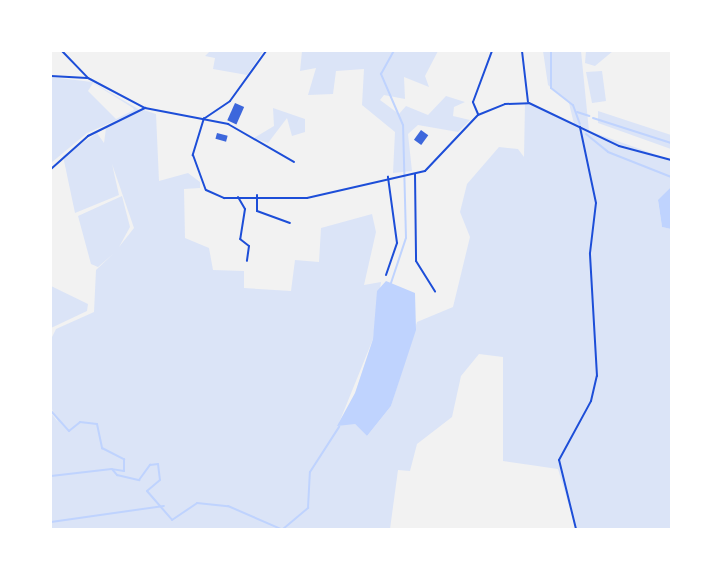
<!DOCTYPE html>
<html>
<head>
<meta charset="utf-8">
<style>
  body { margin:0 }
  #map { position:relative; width:722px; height:580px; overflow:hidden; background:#f2f2f2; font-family:"DM Sans",sans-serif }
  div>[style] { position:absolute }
  .green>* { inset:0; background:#dbe4f7 }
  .water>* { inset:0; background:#bfd3fe }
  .stream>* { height:2px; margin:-1px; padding:0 1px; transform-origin:1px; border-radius:1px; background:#bfd3fe }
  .building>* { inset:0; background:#3d67dc; transform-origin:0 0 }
  .minor>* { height:2px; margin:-1px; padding:0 1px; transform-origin:1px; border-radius:1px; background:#1d4ed8 }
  span { translate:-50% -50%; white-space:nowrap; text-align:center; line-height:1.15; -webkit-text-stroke:5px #fff; paint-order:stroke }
  .frame { position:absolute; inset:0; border:52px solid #fff; pointer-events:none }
</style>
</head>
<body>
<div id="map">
  <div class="green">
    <div style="clip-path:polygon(210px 51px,263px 51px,247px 75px,213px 69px,215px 58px,205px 56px)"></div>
    <div style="clip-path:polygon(302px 51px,438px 51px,425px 76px,429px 87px,404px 77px,405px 99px,384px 95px,380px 100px,399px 114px,406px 106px,428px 115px,446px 96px,465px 102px,454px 107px,453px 116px,470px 120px,458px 132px,418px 125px,408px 134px,412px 171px,393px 173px,395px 132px,362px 105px,364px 69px,336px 71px,333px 94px,308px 95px,316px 68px,300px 71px)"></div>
    <div style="clip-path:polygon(543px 51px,581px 51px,589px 131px,671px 160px,671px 187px,658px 201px,662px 227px,671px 229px,671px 529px,576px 529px,558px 469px,503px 461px,503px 357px,479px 354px,461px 376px,452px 417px,417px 444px,410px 471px,398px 470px,390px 529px,51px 529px,51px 413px,58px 422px,51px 407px,51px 339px,56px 329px,94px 312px,96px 270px,113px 254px,98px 267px,91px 264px,78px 216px,122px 196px,130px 227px,119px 247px,134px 228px,112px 164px,119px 195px,75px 213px,63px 156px,97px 133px,104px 143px,106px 128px,144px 110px,156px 114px,159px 181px,188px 173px,200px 182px,200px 188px,184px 189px,185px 238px,209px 248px,213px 270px,244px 271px,244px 288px,291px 291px,295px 260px,319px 262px,321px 228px,372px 214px,376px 232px,364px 285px,381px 282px,373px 339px,339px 423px,355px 424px,367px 436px,391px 406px,417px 322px,453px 307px,470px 237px,460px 212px,467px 184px,499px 147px,518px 149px,524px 157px,525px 103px,574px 124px,569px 103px,548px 85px)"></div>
    <div style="clip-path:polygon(586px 51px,613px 51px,595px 66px,585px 63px)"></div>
    <div style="clip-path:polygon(602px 71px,606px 101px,592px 103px,586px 72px)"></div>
    <div style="clip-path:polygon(evenodd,51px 77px,92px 82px,140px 110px,87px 133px,51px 163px,51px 77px,93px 83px,133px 108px,134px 110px,116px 119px,88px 91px,93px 83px)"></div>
    <div style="clip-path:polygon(273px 108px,305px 119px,305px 132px,292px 136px,287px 118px,268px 143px,254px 138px,274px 126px)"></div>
    <div style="clip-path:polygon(598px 111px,671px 135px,671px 149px,598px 123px)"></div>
    <div style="clip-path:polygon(51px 286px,88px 304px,87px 311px,51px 328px)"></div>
  </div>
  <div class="water">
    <div style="clip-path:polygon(671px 187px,671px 229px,662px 227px,658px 200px)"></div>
    <div style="clip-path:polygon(386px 281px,415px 293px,416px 330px,391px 406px,367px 436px,355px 424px,337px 426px,355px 393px,373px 339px,377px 291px)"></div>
  </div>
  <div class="stream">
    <div style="left:551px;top:51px;width:37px;rotate:90deg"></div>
    <div style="left:551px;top:88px;width:28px;rotate:38deg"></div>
    <div style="left:573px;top:105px;width:20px;rotate:70deg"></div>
    <div style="left:577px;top:112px;width:13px;rotate:18deg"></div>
    <div style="left:593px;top:118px;width:82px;rotate:17.8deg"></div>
    <div style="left:586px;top:134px;width:28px;rotate:39deg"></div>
    <div style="left:608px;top:152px;width:68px;rotate:21.6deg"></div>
    <div style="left:391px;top:283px;width:47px;rotate:-71.6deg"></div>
    <div style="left:406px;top:238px;width:113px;rotate:-91.5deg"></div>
    <div style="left:403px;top:125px;width:56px;rotate:-113.3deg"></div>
    <div style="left:381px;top:74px;width:26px;rotate:-61deg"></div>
    <div style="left:51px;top:411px;width:27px;rotate:48deg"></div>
    <div style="left:69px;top:431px;width:14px;rotate:-39deg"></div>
    <div style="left:80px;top:422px;width:17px;rotate:7deg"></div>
    <div style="left:97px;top:424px;width:25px;rotate:78deg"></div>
    <div style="left:102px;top:448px;width:25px;rotate:27deg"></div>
    <div style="left:124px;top:459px;width:12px;rotate:90deg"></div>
    <div style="left:124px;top:471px;width:12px;rotate:-171deg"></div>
    <div style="left:112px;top:469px;width:8px;rotate:50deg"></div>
    <div style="left:117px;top:475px;width:23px;rotate:13deg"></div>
    <div style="left:139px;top:480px;width:19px;rotate:-54deg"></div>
    <div style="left:150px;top:465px;width:8px;rotate:-7deg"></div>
    <div style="left:158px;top:464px;width:16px;rotate:83deg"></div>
    <div style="left:160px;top:480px;width:17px;rotate:140deg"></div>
    <div style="left:147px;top:491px;width:38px;rotate:49deg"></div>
    <div style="left:172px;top:520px;width:30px;rotate:-34deg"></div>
    <div style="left:197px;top:503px;width:31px;rotate:6deg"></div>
    <div style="left:228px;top:506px;width:58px;rotate:23.5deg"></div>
    <div style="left:51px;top:476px;width:61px;rotate:-6.5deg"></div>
    <div style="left:51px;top:522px;width:114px;rotate:-8.1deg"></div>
    <div style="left:283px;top:529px;width:33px;rotate:-40deg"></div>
    <div style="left:308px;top:508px;width:36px;rotate:-87deg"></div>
    <div style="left:310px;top:472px;width:54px;rotate:-57.2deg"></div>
  </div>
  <div class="building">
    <div style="left:235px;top:103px;width:10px;height:19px;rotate:24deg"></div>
    <div style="left:421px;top:130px;width:9px;height:12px;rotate:36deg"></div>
    <div style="left:217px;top:133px;width:11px;height:6px;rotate:15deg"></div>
  </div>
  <div class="minor">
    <div style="left:62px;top:51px;width:37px;rotate:46deg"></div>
    <div style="left:88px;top:78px;width:64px;rotate:27.8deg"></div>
    <div style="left:145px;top:108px;width:85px;rotate:10.9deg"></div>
    <div style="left:228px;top:124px;width:76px;rotate:29.9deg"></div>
    <div style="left:522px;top:51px;width:51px;rotate:83.3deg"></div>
    <div style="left:51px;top:76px;width:36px;rotate:3deg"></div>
    <div style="left:478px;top:114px;width:13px;rotate:-113deg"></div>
    <div style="left:473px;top:102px;width:54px;rotate:-69.6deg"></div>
    <div style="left:204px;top:118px;width:39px;rotate:107deg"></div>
    <div style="left:193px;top:155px;width:37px;rotate:70deg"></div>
    <div style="left:206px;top:190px;width:20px;rotate:24deg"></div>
    <div style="left:224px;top:198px;width:83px"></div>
    <div style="left:307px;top:198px;width:121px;rotate:-12.9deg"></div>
    <div style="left:425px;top:171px;width:77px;rotate:-46.6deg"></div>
    <div style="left:478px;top:115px;width:29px;rotate:-22deg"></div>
    <div style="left:505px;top:104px;width:24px;rotate:-2deg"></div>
    <div style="left:529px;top:103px;width:100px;rotate:25.5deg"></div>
    <div style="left:619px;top:146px;width:54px;rotate:15.1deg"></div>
    <div style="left:205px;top:118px;width:30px;rotate:-34deg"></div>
    <div style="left:230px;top:101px;width:62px;rotate:-54.2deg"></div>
    <div style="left:51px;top:169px;width:50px;rotate:-41.7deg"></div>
    <div style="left:88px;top:136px;width:64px;rotate:-26.2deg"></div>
    <div style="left:415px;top:174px;width:87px;rotate:89.3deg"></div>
    <div style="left:416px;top:261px;width:36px;rotate:58deg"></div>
    <div style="left:257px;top:195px;width:16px;rotate:90deg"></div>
    <div style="left:257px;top:211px;width:35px;rotate:20deg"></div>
    <div style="left:238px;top:197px;width:14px;rotate:60deg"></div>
    <div style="left:245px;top:209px;width:30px;rotate:99deg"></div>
    <div style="left:240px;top:239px;width:11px;rotate:38deg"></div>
    <div style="left:249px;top:246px;width:15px;rotate:98deg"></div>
    <div style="left:386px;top:275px;width:34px;rotate:-71deg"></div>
    <div style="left:397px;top:243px;width:67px;rotate:-97.8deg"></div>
    <div style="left:576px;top:529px;width:71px;rotate:-103.8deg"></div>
    <div style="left:559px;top:460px;width:67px;rotate:-61.5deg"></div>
    <div style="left:591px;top:401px;width:26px;rotate:-77deg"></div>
    <div style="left:597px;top:376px;width:123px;rotate:-93.3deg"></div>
    <div style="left:590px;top:253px;width:50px;rotate:-83.2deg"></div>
    <div style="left:596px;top:203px;width:78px;rotate:-101.9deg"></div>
  </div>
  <div class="frame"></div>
</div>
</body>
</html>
